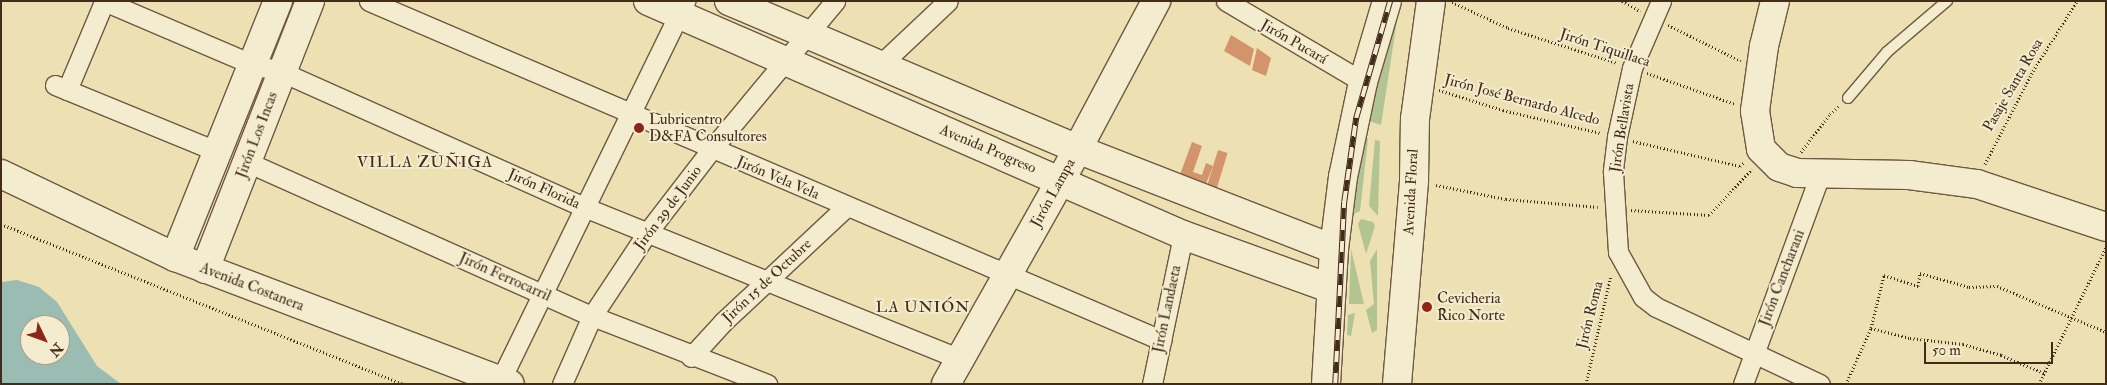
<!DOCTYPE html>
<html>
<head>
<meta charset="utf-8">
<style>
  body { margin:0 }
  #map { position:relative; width:2107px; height:385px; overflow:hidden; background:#ede1b3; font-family:"IM FELL Double Pica",serif }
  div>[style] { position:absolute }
  .green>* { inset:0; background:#b2c491 }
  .water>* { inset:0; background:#9abcb2 }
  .building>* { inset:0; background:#d3936b; transform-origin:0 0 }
  .path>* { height:3px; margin-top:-1.5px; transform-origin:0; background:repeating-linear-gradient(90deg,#432a1a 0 1px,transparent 0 3.5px) }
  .roads { filter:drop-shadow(1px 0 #6e5840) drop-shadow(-1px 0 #6e5840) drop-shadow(0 1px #6e5840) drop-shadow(0 -1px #6e5840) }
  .lane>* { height:10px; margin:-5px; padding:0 5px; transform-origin:5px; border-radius:5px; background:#f3ecce }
  .street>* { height:19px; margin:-9.5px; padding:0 9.5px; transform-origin:9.5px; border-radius:9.5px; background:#f3ecce }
  .secondary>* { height:28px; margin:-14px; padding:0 14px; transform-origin:14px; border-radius:14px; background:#f3ecce }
  .rail>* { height:5.5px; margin-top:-2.75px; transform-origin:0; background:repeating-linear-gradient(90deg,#f3ecce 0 11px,#432a1a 0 22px); box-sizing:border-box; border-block:1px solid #432a1a }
  .dots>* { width:14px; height:14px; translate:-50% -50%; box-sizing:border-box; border:2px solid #f3ecce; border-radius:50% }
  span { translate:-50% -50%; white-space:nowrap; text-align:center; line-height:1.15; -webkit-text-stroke:4px #f3ecce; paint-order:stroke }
  .street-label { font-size:15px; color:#432a1a }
  .poi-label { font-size:15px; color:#432a1a }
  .left { translate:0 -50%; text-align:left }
  .neighbourhood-label { font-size:16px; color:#432a1a; letter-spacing:1px }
  .frame { position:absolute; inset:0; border:2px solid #432a1a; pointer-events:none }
  .north { position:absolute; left:20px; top:315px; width:50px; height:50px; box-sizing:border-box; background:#f3ecce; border:1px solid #ad9e86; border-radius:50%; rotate:132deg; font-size:14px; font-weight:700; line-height:20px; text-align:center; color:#432a1a }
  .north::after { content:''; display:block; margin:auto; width:18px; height:22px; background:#8f2418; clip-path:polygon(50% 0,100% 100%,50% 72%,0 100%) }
  .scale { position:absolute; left:1924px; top:342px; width:129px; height:22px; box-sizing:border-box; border:2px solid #432a1a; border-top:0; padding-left:6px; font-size:15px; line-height:18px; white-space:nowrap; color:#432a1a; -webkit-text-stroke:4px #f3ecce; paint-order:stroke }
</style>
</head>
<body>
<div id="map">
  <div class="green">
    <div style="clip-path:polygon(1400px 1px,1381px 125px,1366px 120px)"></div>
    <div style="clip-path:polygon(1361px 139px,1368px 139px,1360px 211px,1354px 214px)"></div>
    <div style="clip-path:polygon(1375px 140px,1380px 141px,1378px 216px,1369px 206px)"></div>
    <div style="clip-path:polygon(1361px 219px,1373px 222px,1375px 226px,1366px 254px,1358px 224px)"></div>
    <div style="clip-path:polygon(1351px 249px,1364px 304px,1349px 304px)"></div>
    <div style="clip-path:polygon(1377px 249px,1377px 330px,1372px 333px,1366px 310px,1374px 304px,1370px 261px)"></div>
    <div style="clip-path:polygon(1355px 313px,1351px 336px,1347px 335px,1348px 315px)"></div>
  </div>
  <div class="water">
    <div style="clip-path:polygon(evenodd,17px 280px,39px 287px,57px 302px,97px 366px,121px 384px,1px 384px,1px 282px,17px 280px,30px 325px,60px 325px,60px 355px,30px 355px,30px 325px)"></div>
  </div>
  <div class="building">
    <div style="clip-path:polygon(1231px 35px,1254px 49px,1250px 66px,1224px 51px)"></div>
    <div style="clip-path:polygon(1257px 48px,1271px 58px,1266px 76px,1252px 70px)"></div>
    <div style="clip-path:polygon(1192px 142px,1202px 146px,1193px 172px,1202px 175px,1206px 163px,1213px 166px,1204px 189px,1178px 180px)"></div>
    <div style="left:1218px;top:150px;width:10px;height:44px;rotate:17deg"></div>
  </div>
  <div class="path">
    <div style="left:1622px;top:1px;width:21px;rotate:29deg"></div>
    <div style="left:1452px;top:2px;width:62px;rotate:24.9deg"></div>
    <div style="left:1508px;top:28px;width:114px;rotate:17.8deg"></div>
    <div style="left:1668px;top:25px;width:81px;rotate:26.3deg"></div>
    <div style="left:1647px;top:73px;width:93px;rotate:19.4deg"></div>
    <div style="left:1439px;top:90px;width:67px;rotate:17.4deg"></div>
    <div style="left:1503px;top:110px;width:100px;rotate:13.3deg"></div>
    <div style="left:1633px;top:141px;width:110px;rotate:13.2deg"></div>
    <div style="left:1740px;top:166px;width:6px;rotate:-39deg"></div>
    <div style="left:1801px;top:152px;width:48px;rotate:-52.7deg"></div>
    <div style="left:1830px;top:114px;width:13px;rotate:-42deg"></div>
    <div style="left:1985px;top:164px;width:105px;rotate:-62.7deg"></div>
    <div style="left:2033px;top:71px;width:83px;rotate:-57.8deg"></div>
    <div style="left:1436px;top:185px;width:71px;rotate:11.3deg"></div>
    <div style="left:1506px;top:199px;width:92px;rotate:5deg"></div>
    <div style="left:1631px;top:210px;width:78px;rotate:3.7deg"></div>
    <div style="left:1709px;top:215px;width:63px;rotate:-46.9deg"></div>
    <div style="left:1px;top:224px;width:433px;rotate:21.7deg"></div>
    <div style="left:1871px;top:328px;width:40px;rotate:14.4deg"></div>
    <div style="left:1910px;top:338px;width:53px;rotate:6.5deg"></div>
    <div style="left:1963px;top:344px;width:40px;rotate:16deg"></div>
    <div style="left:2001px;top:355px;width:47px;rotate:22.7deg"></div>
    <div style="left:1586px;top:384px;width:112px;rotate:-77.1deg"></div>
    <div style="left:1846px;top:384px;width:61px;rotate:-65.9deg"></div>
    <div style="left:1871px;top:328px;width:55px;rotate:-76.2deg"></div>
    <div style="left:1884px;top:275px;width:36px;rotate:18deg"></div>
    <div style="left:1918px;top:286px;width:13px;rotate:-81deg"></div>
    <div style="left:1920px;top:273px;width:51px;rotate:15.9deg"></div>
    <div style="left:1969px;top:287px;width:28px;rotate:-2deg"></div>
    <div style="left:1997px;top:286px;width:118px;rotate:22.9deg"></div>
    <div style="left:2039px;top:384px;width:153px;rotate:-63.9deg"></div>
  </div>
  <div class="roads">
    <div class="lane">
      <div style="left:1848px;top:98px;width:60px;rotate:-49.7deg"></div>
      <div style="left:1887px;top:52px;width:79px;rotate:-40.4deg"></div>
    </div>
    <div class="street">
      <div style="left:104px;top:1px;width:161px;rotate:23.1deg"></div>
      <div style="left:252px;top:64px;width:31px;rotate:15deg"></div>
      <div style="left:282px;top:72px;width:331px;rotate:24.1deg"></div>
      <div style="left:584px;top:207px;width:406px;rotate:22deg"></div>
      <div style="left:369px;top:1px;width:862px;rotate:23.17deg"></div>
      <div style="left:1226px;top:1px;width:159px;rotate:30.6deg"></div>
      <div style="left:1661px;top:1px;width:73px;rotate:113.4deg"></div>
      <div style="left:1632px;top:68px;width:71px;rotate:102.3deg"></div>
      <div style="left:1617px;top:137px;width:35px;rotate:97deg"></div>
      <div style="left:1613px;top:172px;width:80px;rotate:86.4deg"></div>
      <div style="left:1618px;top:252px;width:51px;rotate:60.9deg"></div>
      <div style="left:1643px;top:297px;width:16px;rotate:38deg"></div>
      <div style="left:1656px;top:307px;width:181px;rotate:25.2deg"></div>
      <div style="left:880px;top:65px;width:93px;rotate:-43.3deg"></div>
      <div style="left:55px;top:85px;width:176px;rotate:22.3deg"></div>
      <div style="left:67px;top:90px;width:95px;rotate:-67.2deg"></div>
      <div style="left:247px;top:162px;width:378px;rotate:24.1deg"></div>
      <div style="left:592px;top:316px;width:188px;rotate:21.2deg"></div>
      <div style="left:691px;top:357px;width:47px;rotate:-47.6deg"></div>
      <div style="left:723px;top:322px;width:168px;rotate:-43.1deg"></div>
      <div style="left:500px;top:381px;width:423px;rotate:-64deg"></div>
      <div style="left:562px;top:384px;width:74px;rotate:-66.2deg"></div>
      <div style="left:592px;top:316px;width:100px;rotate:-56.5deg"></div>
      <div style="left:647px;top:233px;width:105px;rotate:-52.4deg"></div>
      <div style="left:711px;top:150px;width:194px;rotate:-50.2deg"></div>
      <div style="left:1152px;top:384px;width:152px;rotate:-78.2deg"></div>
      <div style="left:1743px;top:384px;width:226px;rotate:-69.8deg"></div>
    </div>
    <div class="secondary">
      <div style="left:648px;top:1px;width:584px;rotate:23.62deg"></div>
      <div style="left:1183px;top:235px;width:158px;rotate:19.9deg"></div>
      <div style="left:729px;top:1px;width:378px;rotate:23deg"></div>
      <div style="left:1077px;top:149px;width:276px;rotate:21.3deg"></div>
      <div style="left:1775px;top:1px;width:46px;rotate:103.7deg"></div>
      <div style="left:1764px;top:46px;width:66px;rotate:97.9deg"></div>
      <div style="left:1755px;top:111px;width:38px;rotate:81deg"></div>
      <div style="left:1761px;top:149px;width:25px;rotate:45deg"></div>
      <div style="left:1779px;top:167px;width:19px;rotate:18deg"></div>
      <div style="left:1797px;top:173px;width:112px;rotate:1deg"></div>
      <div style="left:1909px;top:175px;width:69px;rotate:7.5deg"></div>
      <div style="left:1977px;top:184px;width:136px;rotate:18.4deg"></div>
      <div style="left:1px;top:174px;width:193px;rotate:25.5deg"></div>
      <div style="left:175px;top:257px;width:358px;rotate:20.8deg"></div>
      <div style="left:175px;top:257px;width:276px;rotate:-68.1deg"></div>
      <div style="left:205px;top:269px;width:288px;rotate:-68.6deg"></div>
      <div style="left:946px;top:384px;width:234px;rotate:-60.6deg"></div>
      <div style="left:1061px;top:180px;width:203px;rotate:-62deg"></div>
      <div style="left:1326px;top:384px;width:135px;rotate:-86.6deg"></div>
      <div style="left:1334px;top:249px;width:73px;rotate:-82.9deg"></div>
      <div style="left:1343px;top:177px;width:97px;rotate:-78.1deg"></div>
      <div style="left:1363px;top:82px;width:84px;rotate:-73.5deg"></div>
      <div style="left:1397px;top:384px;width:205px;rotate:-85.2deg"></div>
      <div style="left:1414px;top:180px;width:61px;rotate:-89.1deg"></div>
      <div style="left:1415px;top:119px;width:119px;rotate:-82.3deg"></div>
    </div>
  </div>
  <div class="rail">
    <div style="left:1335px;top:384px;width:182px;rotate:-87.2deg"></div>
    <div style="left:1344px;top:202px;width:85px;rotate:-81.9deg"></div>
    <div style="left:1356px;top:118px;width:122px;rotate:-73.8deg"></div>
  </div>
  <div class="dots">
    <div style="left:639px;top:128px;background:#8f2418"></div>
    <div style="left:1427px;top:307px;background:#8f2418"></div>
  </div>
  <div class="street-label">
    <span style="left:1294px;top:42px;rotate:30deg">Jirón Pucará</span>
    <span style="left:1605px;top:48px;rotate:18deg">Jirón Tiquillaca</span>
    <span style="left:2013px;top:85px;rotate:-60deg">Pasaje Santa Rosa</span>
    <span style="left:1522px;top:100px;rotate:15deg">Jirón José Bernardo Alcedo</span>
    <span style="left:1622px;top:128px;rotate:-81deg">Jirón Bellavista</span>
    <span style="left:257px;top:135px;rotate:-69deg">Jirón Los Incas</span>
    <span style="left:988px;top:149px;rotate:23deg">Avenida Progreso</span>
    <span style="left:778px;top:178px;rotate:23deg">Jirón Vela Vela</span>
    <span style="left:544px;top:189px;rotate:24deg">Jirón Florida</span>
    <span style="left:1411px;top:192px;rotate:-87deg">Avenida Floral</span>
    <span style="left:1053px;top:193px;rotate:-61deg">Jirón Lampa</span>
    <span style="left:668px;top:208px;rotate:-53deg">Jirón 29 de Junio</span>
    <span style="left:505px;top:277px;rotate:24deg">Jirón Ferrocarril</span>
    <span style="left:1782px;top:278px;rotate:-69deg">Jirón Cancharani</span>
    <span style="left:767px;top:281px;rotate:-43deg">Jirón 15 de Octubre</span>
    <span style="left:252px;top:287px;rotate:21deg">Avenida Costanera</span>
    <span style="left:1167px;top:309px;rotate:-78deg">Jirón Landaeta</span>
    <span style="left:1590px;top:315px;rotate:-76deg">Jirón Roma</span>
  </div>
  <div class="poi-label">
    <span class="left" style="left:649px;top:128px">Lubricentro<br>D&amp;FA Consultores</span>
    <span class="left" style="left:1437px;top:307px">Cevicheria<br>Rico Norte</span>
  </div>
  <div class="neighbourhood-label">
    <span style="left:425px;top:162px">VILLA ZUÑIGA</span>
    <span style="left:923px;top:307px">LA UNIÓN</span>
  </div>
  <div class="frame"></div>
  <div class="north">N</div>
  <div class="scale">50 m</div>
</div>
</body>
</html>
